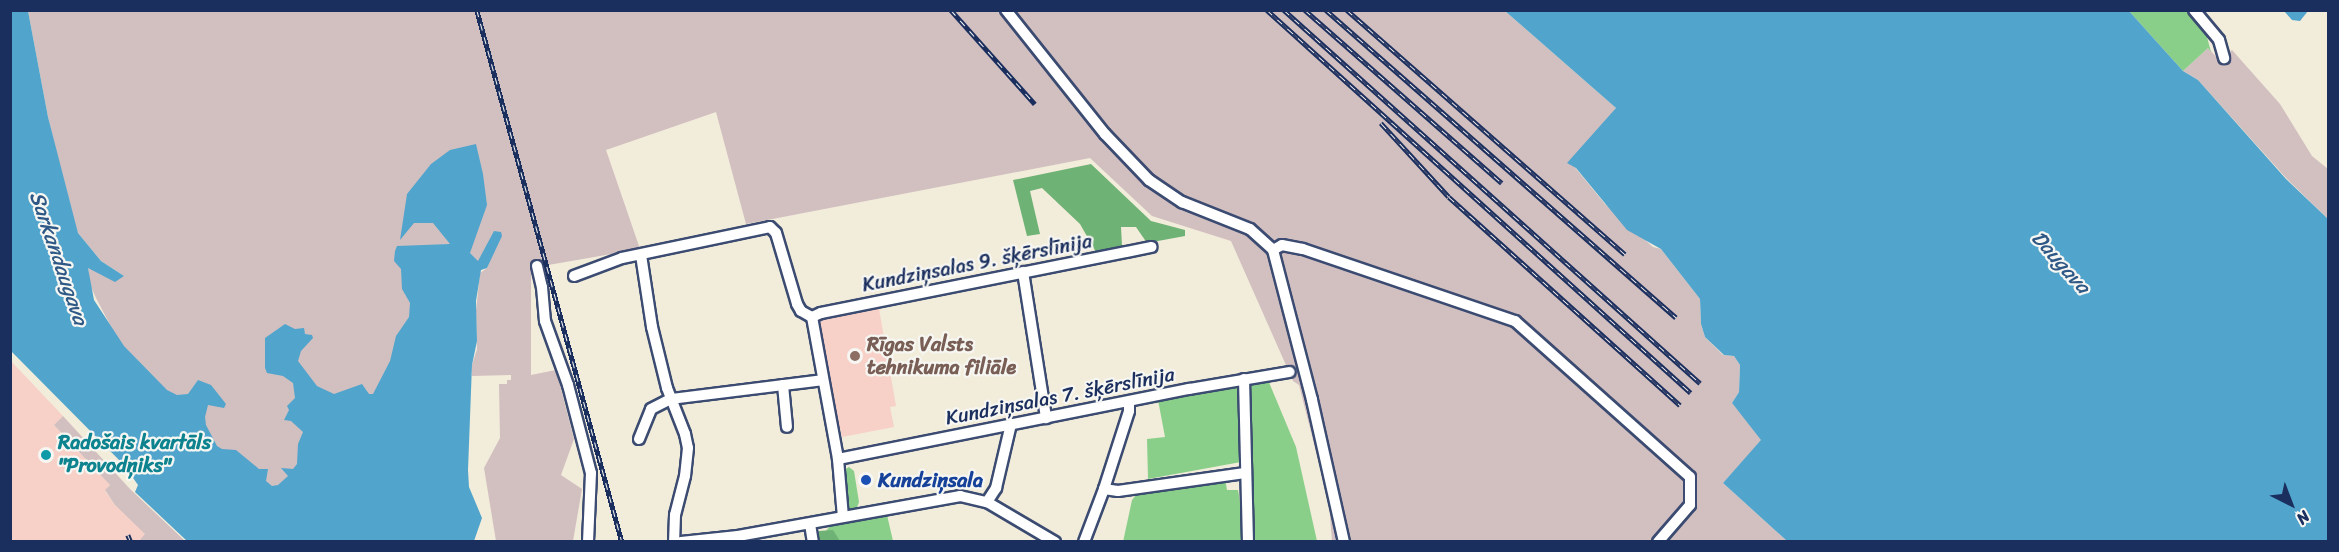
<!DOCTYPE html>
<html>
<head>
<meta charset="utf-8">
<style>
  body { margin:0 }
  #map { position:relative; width:2339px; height:552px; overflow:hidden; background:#f2ecda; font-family:Sriracha,sans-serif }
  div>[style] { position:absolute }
  .built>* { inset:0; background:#f7d1c8 }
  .industrial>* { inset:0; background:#d2bfc0 }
  .green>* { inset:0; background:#8acf89 }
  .forest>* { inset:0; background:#6fb275 }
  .water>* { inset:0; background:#51a5cd }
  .roads { filter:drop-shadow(2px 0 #3b4b71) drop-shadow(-2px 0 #3b4b71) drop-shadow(0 2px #3b4b71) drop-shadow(0 -2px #3b4b71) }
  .minor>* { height:10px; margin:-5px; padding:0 5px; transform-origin:5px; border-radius:5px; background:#fff }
  .rail>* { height:4.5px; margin-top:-2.25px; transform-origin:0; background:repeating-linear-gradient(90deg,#f6f6f2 0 7px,#1b2f5e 0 14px); box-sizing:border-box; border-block:2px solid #1b2f5e }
  .dots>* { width:16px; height:16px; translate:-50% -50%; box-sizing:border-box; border:3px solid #f6f6f2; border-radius:50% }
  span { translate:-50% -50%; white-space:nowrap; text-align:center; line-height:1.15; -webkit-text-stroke:4.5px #f6f6f2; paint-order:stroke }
  .street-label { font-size:20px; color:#1b2f5e }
  .education-label { font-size:20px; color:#785e54; font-weight:700 }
  .left { translate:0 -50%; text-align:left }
  .culture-label { font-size:20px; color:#0d838f; font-weight:700 }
  .transit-label { font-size:20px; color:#164399; font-weight:700 }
  .water-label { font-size:21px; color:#2e5885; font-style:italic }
  .frame { position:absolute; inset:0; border:12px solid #1b2f5e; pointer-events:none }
  .north { position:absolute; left:2261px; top:474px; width:60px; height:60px; -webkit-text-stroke:4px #f6f6f2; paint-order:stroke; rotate:138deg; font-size:16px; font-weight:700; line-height:24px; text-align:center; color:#1b2f5e }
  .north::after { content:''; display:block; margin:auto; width:21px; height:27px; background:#1b2f5e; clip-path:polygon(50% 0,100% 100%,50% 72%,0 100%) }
</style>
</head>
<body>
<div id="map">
  <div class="built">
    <div style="clip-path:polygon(878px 303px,896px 406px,890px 407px,894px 427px,842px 437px,840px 428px,834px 428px,816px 320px,820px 316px)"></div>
    <div style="clip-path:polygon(10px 360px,63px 416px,54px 425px,110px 485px,105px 491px,115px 505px,146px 534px,139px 541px,11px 541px)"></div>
  </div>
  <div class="industrial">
    <div style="clip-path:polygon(28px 11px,1505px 11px,1616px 108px,1573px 165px,1605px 204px,1653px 247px,1661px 249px,1700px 299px,1701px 324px,1705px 337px,1723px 355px,1734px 356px,1740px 365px,1739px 392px,1732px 403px,1762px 440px,1723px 483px,1787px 541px,1332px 541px,1329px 503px,1299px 385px,1293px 381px,1231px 241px,1152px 216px,1090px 158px,746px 224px,716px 112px,606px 150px,640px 249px,531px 268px,531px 375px,556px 370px,574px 439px,561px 475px,582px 489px,573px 541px,496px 541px,484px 468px,500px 438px,499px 384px,507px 384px,507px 380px,511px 380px,511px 375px,472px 376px,472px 365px,477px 349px,476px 311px,480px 273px,487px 268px,494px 251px,416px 320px,376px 400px,307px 455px,280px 492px,257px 487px,138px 378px,96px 298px,89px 282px,88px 268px,124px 276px,101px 261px,78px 233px,72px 218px,48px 117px)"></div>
    <div style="clip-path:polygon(2208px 48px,2220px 61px,2232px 50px,2280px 104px,2312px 156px,2328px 169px,2328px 219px,2287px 179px,2198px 80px,2183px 71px)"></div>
    <div style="clip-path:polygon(63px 416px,130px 489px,185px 541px,139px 541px,145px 534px,115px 505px,105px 490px,110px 485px,54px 425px)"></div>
  </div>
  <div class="green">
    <div style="clip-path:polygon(2129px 11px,2190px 11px,2204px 26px,2211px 52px,2208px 48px,2183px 71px)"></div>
    <div style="clip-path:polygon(1268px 380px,1296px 447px,1317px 541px,1252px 541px,1247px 381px)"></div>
    <div style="clip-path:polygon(1238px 384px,1241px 462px,1148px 479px,1147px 439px,1165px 437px,1158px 400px)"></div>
    <div style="clip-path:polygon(849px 467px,854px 471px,859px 502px,856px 510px,849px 511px,846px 506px,844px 470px)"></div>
    <div style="clip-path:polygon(1225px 478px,1227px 490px,1238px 490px,1243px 519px,1241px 541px,1123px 542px,1132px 500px,1140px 490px)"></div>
    <div style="clip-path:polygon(887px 515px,893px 541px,817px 542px,830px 526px)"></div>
  </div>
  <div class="forest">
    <div style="clip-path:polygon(1091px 164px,1151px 221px,1185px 230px,1185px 236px,1147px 243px,1136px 227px,1121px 227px,1122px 246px,1096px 252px,1080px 224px,1042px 188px,1030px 191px,1040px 234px,1027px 236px,1013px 180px)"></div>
    <div style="clip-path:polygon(833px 530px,840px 541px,817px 541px,819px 531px)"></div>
  </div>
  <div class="water">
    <div style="clip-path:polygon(10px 11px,28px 11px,48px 117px,78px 233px,101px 261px,124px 276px,115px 282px,88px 268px,94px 300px,124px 346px,167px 390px,177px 395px,188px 394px,198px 380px,211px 385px,226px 404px,224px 408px,208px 405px,205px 417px,206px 425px,217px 446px,222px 449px,236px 450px,259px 469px,268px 469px,266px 481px,272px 486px,278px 485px,288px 476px,281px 468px,293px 469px,297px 464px,298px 444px,303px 432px,291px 421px,284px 420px,289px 410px,287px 406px,295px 398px,293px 383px,283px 376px,267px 373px,265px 368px,265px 338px,285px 324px,295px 329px,304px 328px,305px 334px,312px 335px,313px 338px,301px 351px,298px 361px,317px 386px,334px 394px,362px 384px,369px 394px,373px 394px,390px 361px,396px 336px,409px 317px,410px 303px,402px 289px,401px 269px,394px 261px,395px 251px,397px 246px,450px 244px,433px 223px,414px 223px,400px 240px,407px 194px,431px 164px,450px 150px,476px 144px,483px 174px,487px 205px,470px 253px,478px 261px,494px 231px,501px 232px,502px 236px,487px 268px,481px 270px,476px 301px,477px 341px,472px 365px,468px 470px,469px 487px,482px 518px,474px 541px,187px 541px,135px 492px,138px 485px,124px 465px,11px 351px)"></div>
    <div style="clip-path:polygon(1505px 11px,2129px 11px,2183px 71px,2198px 80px,2286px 179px,2328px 219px,2328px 541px,1787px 541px,1723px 483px,1761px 440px,1732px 403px,1739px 392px,1740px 365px,1734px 356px,1724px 355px,1705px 337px,1701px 324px,1700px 299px,1661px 249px,1627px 230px,1576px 168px,1567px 163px,1616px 108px)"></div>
    <div style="clip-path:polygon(2284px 11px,2308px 11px,2300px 21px,2292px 20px)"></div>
  </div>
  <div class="roads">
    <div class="minor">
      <div style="left:1006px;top:10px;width:159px;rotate:51.4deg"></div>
      <div style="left:1105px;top:134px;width:64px;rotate:46.3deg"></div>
      <div style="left:1149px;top:180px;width:40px;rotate:34deg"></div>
      <div style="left:1182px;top:202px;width:73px;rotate:21.7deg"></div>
      <div style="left:1250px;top:229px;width:31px;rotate:42deg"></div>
      <div style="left:1273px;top:250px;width:155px;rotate:75.4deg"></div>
      <div style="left:1312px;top:400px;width:146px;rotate:77.3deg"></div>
      <div style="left:2194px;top:10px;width:39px;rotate:50deg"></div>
      <div style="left:2219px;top:40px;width:19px;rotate:74deg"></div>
      <div style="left:1273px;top:250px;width:10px;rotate:-29deg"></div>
      <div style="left:1282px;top:245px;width:21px;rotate:11deg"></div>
      <div style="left:1303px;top:249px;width:224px;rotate:18.8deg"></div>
      <div style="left:1515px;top:321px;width:234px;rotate:41.7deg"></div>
      <div style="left:1690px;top:477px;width:28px;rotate:90deg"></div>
      <div style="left:1690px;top:505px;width:49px;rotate:130.9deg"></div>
      <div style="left:641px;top:255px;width:73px;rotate:81.3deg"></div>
      <div style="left:652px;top:327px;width:63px;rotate:76.2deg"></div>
      <div style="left:667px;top:388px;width:49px;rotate:68.6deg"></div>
      <div style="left:685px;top:434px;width:14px;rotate:78deg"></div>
      <div style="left:688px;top:448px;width:28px;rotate:96deg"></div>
      <div style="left:685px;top:476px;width:40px;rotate:104.4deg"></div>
      <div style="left:675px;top:515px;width:27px;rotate:92deg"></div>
      <div style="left:537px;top:266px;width:22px;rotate:77deg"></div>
      <div style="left:542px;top:287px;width:34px;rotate:85deg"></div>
      <div style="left:545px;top:321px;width:68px;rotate:70.2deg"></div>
      <div style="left:568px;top:385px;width:91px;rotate:75.4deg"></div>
      <div style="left:591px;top:473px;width:69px;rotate:92.5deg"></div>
      <div style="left:1023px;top:272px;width:148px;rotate:81deg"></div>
      <div style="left:574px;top:276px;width:51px;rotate:-20.6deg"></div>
      <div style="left:622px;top:258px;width:151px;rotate:-11.8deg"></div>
      <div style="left:770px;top:227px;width:8px;rotate:45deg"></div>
      <div style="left:776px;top:233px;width:74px;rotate:73.5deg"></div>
      <div style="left:797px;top:304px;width:8px;rotate:60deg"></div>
      <div style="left:801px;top:311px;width:13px;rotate:29deg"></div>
      <div style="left:812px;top:317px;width:10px;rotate:-24deg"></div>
      <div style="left:821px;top:313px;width:337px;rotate:-11.3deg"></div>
      <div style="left:812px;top:317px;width:144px;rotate:79.6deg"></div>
      <div style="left:838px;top:459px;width:58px;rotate:85.1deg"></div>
      <div style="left:1244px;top:379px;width:163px;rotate:88.6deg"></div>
      <div style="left:783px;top:385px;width:42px;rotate:84.6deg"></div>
      <div style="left:639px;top:439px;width:32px;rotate:-68deg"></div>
      <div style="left:651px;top:409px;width:22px;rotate:-27deg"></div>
      <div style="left:671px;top:399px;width:153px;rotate:-7.1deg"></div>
      <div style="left:838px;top:459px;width:358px;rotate:-11.3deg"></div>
      <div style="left:1189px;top:389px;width:102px;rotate:-9.6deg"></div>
      <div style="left:1104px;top:489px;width:14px;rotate:8deg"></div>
      <div style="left:1118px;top:491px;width:128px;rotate:-8.1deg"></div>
      <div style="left:987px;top:502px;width:17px;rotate:-57deg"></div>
      <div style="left:996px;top:488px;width:66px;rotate:-76.8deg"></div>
      <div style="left:810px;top:524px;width:18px;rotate:81deg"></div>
      <div style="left:681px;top:542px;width:57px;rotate:-6deg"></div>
      <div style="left:738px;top:536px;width:226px;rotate:-10.2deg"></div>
      <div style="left:960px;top:496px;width:28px;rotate:13deg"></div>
      <div style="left:987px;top:502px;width:79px;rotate:30.5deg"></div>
      <div style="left:1084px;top:542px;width:57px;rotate:-69.3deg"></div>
      <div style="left:1104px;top:489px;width:82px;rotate:-72.2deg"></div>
      <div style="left:1129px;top:411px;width:9px;rotate:-90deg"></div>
    </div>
  </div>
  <div class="rail">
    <div style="left:477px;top:10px;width:551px;rotate:74.75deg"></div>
    <div style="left:951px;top:10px;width:126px;rotate:48.2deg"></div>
    <div style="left:1267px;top:10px;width:571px;rotate:42.09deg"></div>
    <div style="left:1284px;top:10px;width:559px;rotate:41.88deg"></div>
    <div style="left:1305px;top:10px;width:262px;rotate:41.3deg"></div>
    <div style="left:1326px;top:10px;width:466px;rotate:41.3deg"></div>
    <div style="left:1347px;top:10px;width:370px;rotate:41.3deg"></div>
    <div style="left:1381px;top:123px;width:100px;rotate:47.4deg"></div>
    <div style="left:1449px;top:197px;width:311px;rotate:42deg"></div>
    <div style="left:128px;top:535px;width:8px;rotate:67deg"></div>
  </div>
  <div class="dots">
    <div style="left:855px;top:356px;background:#8d6e63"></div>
    <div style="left:46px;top:455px;background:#0f9aa8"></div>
    <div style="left:866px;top:480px;background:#1a4fb4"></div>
  </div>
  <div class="street-label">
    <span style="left:977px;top:263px;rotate:-11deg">Kundziņsalas 9. šķērslīnija</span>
    <span style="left:1060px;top:396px;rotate:-11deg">Kundziņsalas 7. šķērslīnija</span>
  </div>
  <div class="education-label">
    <span class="left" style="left:867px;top:356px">Rīgas Valsts<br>tehnikuma filiāle</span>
  </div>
  <div class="culture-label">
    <span class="left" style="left:58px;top:454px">Radošais kvartāls<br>"Provodņiks"</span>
  </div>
  <div class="transit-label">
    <span class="left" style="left:878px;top:480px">Kundziņsala</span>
  </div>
  <div class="water-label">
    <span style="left:59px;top:258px;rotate:71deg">Sarkandaugava</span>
    <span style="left:2061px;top:262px;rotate:48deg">Daugava</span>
  </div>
  <div class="frame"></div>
  <div class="north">N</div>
</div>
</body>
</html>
